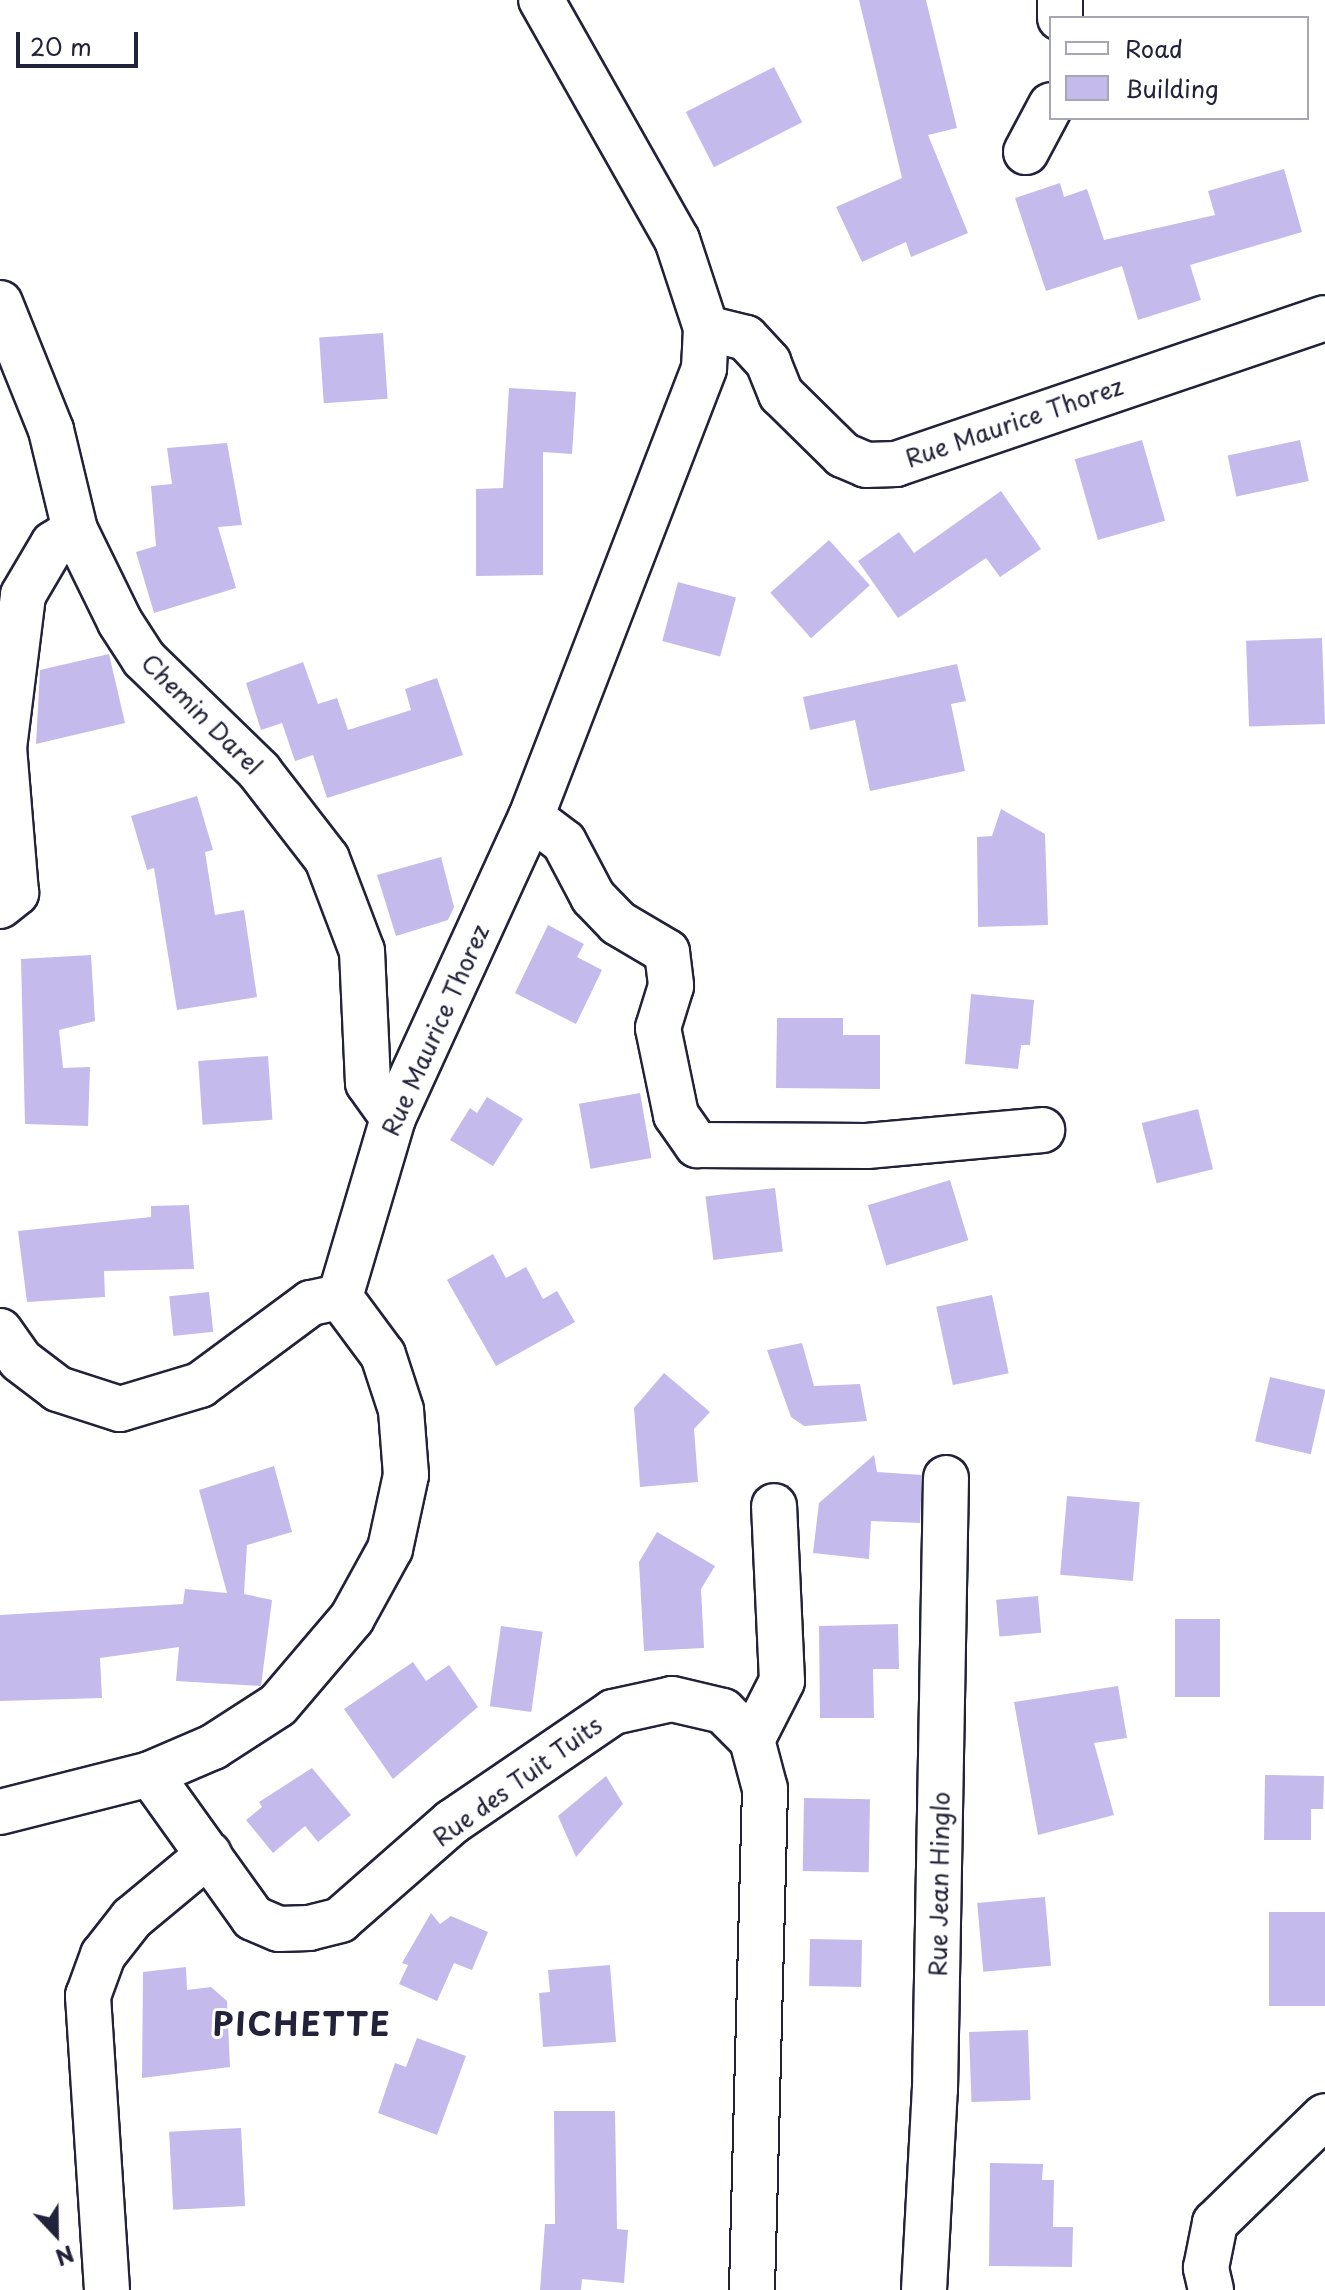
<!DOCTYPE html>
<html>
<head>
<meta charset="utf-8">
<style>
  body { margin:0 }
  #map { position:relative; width:1325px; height:2290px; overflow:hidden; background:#fff; font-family:"Playpen Sans",sans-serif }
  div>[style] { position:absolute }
  .building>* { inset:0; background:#c4baec; transform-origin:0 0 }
  .roads { filter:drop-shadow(2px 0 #22223b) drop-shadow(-2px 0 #22223b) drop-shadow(0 2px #22223b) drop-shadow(0 -2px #22223b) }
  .minor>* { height:44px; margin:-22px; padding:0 22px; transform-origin:22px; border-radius:22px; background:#fff }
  span { translate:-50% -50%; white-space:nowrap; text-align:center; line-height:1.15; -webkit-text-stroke:6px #fff; paint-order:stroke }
  .street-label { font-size:24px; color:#22223b }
  .district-label { font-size:32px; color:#22223b; font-weight:700; letter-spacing:2px }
  .legend { position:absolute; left:1049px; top:16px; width:260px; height:104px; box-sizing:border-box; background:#fff; border:2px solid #a7a7b1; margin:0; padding:10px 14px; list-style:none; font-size:24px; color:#22223b }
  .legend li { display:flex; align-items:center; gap:16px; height:40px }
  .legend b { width:40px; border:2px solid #a7a7b1 }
  .north { position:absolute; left:16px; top:2194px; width:80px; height:80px; -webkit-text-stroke:6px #fff; paint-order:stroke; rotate:158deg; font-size:22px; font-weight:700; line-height:32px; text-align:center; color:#22223b }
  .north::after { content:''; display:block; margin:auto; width:28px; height:36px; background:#22223b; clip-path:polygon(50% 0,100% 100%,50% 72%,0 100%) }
  .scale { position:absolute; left:16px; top:32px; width:122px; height:36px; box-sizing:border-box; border:4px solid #22223b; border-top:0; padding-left:10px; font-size:24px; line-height:28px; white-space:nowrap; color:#22223b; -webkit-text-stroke:6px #fff; paint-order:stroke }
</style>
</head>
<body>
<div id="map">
  <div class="building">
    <div style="clip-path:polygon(859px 0,926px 0,957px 128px,928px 135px,968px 233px,911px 257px,906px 242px,862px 262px,836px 207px,902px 178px)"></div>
    <div style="left:774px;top:67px;width:62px;height:99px;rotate:63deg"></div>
    <div style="clip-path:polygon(1284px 169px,1302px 232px,1190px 265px,1201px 300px,1138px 320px,1122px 266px,1046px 291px,1015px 198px,1060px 183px,1064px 197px,1087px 189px,1104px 240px,1215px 215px,1208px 191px)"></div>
    <div style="left:383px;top:333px;width:66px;height:64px;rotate:86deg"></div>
    <div style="clip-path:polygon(509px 388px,576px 392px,572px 454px,543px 452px,543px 575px,476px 576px,476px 489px,503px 488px)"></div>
    <div style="left:1142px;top:440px;width:84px;height:70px;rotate:74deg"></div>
    <div style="left:1300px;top:440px;width:42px;height:74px;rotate:78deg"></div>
    <div style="clip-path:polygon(227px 443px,242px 525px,218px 527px,236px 588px,154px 613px,136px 552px,156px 546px,151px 486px,172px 484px,167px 448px)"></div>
    <div style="clip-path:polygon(1001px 491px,1041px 549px,1000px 577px,986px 558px,898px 618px,858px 561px,899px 532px,914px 553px)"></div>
    <div style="left:829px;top:540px;width:61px;height:79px;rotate:48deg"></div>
    <div style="left:678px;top:582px;width:60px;height:61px;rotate:15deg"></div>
    <div style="left:1322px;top:638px;width:86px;height:76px;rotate:88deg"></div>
    <div style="clip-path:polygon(109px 654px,125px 723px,36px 744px,40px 670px)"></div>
    <div style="clip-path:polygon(303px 662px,318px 704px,337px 698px,348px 730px,411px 710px,405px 689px,437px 678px,463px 755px,327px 798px,313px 755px,295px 761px,282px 723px,261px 730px,246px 683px)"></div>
    <div style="clip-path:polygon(957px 664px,966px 701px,951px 704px,965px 771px,870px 791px,855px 720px,810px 730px,803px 697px)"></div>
    <div style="clip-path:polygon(197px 796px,213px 850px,205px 852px,215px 915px,244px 910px,257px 997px,177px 1010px,154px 868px,147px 870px,131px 816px)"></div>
    <div style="clip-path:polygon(1001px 809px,1045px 834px,1048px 925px,978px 927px,977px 837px,992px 836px)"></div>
    <div style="clip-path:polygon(441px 857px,454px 907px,448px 920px,396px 936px,377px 875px)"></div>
    <div style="clip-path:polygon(548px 925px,584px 944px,577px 957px,602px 970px,576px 1024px,515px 993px)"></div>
    <div style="clip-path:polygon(91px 955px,95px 1021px,59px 1030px,63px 1068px,90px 1067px,88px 1126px,25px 1124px,21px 959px)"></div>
    <div style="clip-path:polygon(971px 994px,1034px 1000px,1030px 1045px,1021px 1045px,1018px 1069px,965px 1064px)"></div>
    <div style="clip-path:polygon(777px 1018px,843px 1018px,843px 1035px,880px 1035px,880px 1089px,776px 1088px)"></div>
    <div style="left:268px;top:1056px;width:64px;height:70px;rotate:86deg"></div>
    <div style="left:640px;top:1093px;width:66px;height:62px;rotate:80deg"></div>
    <div style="clip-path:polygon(487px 1097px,523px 1119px,493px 1166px,450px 1140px,470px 1108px,477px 1113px)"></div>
    <div style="left:1198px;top:1109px;width:62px;height:58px;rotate:76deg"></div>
    <div style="left:950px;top:1180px;width:63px;height:86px;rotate:73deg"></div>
    <div style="left:775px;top:1188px;width:64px;height:70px;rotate:83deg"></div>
    <div style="clip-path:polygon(189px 1205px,194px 1269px,104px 1271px,105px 1297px,27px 1302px,18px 1231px,151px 1217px,151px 1206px)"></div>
    <div style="clip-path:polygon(493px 1254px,506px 1278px,526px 1267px,543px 1299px,557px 1291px,575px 1322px,496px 1366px,447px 1280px)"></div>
    <div style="left:209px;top:1292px;width:40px;height:40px;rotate:84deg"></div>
    <div style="left:992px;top:1295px;width:80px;height:57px;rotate:78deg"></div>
    <div style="clip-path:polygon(802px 1343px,814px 1386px,860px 1384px,867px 1421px,804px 1426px,791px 1417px,767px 1350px)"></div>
    <div style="clip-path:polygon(664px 1373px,710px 1412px,694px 1429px,698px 1482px,640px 1487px,634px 1408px)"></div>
    <div style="left:1270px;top:1377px;width:57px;height:66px;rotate:13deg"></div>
    <div style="clip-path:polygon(874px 1455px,877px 1472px,922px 1475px,920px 1523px,871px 1521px,869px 1559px,813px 1553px,819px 1503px)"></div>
    <div style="clip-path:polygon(274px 1466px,292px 1532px,247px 1545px,244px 1594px,272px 1600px,261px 1686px,176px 1681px,179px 1647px,100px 1658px,102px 1698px,0 1701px,0 1615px,183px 1604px,185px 1589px,227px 1593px,199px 1490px)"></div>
    <div style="left:1067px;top:1496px;width:73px;height:79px;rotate:5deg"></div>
    <div style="clip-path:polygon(657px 1532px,715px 1566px,701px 1589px,704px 1648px,644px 1651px,639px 1562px)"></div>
    <div style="left:1038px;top:1596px;width:37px;height:42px;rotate:85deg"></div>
    <div style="left:1175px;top:1619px;width:45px;height:78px"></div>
    <div style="clip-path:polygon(898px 1624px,899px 1669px,873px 1669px,874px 1718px,820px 1718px,819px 1626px)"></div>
    <div style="left:501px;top:1626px;width:42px;height:81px;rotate:8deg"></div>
    <div style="clip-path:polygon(413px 1662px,426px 1681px,449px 1665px,478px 1707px,393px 1779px,344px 1709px)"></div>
    <div style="clip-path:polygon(1118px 1686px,1127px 1738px,1094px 1743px,1114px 1815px,1038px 1835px,1014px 1702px)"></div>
    <div style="clip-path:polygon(312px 1768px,351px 1815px,318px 1842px,305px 1826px,273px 1853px,246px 1820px,262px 1807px,259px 1802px)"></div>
    <div style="clip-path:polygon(1265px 1775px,1324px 1776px,1323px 1809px,1311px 1809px,1311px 1840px,1264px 1840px)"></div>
    <div style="clip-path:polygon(606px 1776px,623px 1804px,576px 1857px,558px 1816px)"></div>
    <div style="left:804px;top:1798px;width:66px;height:73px;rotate:1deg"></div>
    <div style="left:1045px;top:1897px;width:69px;height:68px;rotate:85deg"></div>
    <div style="left:1325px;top:1912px;width:94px;height:56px;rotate:90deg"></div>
    <div style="clip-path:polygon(431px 1913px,440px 1924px,451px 1916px,488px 1932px,472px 1970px,454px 1963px,437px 2001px,399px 1984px,408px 1965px,402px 1963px)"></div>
    <div style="left:810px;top:1939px;width:52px;height:47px;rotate:1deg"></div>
    <div style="clip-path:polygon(610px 1965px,616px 2042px,543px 2047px,539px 1993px,550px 1992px,548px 1970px)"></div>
    <div style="clip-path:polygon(186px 1967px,187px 1990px,211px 1987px,227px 2001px,230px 2067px,142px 2078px,143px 1972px)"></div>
    <div style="left:1028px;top:2030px;width:70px;height:59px;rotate:88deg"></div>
    <div style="clip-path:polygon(417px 2038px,466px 2056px,437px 2135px,378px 2113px,395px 2063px,406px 2067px)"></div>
    <div style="clip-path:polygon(554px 2111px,615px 2111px,617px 2229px,628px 2230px,624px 2283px,582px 2279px,581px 2290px,540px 2290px,545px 2224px,555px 2224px)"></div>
    <div style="left:241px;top:2128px;width:78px;height:72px;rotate:87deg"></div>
    <div style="clip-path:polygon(990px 2163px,1043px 2164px,1042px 2180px,1054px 2180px,1053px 2227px,1073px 2227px,1072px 2267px,989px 2266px)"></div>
  </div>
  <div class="roads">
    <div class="minor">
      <div style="left:1060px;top:18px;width:18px;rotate:-90deg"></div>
      <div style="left:1026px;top:152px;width:53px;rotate:-62deg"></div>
      <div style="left:0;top:303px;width:137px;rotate:68.1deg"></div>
      <div style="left:51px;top:430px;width:103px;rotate:76.5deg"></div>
      <div style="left:75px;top:530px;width:102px;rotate:63.9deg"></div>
      <div style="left:120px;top:622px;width:44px;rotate:57deg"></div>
      <div style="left:144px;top:659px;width:161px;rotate:44.2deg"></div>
      <div style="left:259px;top:771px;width:111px;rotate:52.3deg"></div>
      <div style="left:327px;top:859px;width:98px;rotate:69.2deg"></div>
      <div style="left:362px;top:951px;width:132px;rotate:87.4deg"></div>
      <div style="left:368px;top:1083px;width:43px;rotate:54.5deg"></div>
      <div style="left:706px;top:328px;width:41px;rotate:14deg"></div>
      <div style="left:746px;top:338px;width:33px;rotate:47deg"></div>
      <div style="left:768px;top:362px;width:35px;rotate:68deg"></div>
      <div style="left:781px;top:394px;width:87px;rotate:44.5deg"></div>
      <div style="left:843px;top:455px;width:25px;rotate:23deg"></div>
      <div style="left:866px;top:465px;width:30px;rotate:-2deg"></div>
      <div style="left:896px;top:464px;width:452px;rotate:-18.8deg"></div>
      <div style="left:531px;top:817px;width:41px;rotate:37.1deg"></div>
      <div style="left:564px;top:842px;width:62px;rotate:62.2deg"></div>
      <div style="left:593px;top:897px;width:36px;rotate:46deg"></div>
      <div style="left:618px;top:923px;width:57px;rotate:30.6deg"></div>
      <div style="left:667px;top:952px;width:34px;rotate:83deg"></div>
      <div style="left:671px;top:986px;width:44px;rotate:107.2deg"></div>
      <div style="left:658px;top:1028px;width:89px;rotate:78.3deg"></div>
      <div style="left:676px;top:1115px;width:37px;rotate:55deg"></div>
      <div style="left:697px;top:1145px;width:170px;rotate:0.3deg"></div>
      <div style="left:867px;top:1146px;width:176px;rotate:-5.2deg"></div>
      <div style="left:0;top:906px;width:21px;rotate:-39deg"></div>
      <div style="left:16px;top:893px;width:145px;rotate:-94.7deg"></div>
      <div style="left:4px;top:748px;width:154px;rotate:-82.9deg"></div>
      <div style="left:23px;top:595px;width:59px;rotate:-59.5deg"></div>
      <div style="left:53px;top:544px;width:26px;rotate:-32deg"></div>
      <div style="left:340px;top:1297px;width:187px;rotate:-73.5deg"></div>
      <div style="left:393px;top:1118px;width:331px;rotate:-65.4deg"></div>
      <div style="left:531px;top:817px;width:481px;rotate:-68.9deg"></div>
      <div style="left:704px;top:368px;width:40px;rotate:-87.1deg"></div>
      <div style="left:706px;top:328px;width:93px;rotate:-108.2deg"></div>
      <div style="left:677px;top:240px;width:276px;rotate:-119.5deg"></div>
      <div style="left:0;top:1331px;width:35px;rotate:55deg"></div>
      <div style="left:20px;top:1360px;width:48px;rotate:37.3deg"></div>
      <div style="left:58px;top:1389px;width:65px;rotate:17.9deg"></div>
      <div style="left:120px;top:1409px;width:84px;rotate:-16.7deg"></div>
      <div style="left:200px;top:1385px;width:138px;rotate:-36.5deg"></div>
      <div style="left:311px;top:1303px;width:30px;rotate:-12deg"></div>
      <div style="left:752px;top:1740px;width:66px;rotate:-63deg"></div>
      <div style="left:782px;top:1681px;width:175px;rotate:-92.6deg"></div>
      <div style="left:150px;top:1774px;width:177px;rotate:54.4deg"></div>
      <div style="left:253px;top:1918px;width:28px;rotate:23deg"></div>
      <div style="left:279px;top:1929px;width:30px;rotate:-2deg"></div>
      <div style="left:309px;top:1928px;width:32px;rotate:-14deg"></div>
      <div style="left:340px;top:1920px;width:149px;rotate:-41.2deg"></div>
      <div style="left:452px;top:1822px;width:195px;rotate:-34.3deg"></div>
      <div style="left:613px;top:1712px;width:60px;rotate:-12.4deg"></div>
      <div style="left:672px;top:1699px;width:52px;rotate:13.2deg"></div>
      <div style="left:723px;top:1711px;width:41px;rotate:45deg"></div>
      <div style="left:752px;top:1740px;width:51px;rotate:75.1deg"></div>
      <div style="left:765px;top:1789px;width:501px;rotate:91.49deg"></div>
      <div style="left:0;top:1812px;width:155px;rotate:-14.2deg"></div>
      <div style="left:150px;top:1774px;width:69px;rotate:-23.2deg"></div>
      <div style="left:213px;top:1747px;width:77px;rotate:-32.9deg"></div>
      <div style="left:278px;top:1705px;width:114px;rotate:-49.6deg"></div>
      <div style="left:352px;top:1618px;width:79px;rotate:-61.2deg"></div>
      <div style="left:390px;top:1549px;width:76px;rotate:-77.8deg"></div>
      <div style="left:406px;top:1475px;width:65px;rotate:-94.4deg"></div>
      <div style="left:401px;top:1410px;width:58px;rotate:-108.1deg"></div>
      <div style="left:383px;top:1355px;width:72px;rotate:-126.6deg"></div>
      <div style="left:107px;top:2290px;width:295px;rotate:-93.7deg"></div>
      <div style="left:88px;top:1996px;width:44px;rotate:-69.9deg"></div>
      <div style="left:103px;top:1955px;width:47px;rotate:-51.9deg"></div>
      <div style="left:132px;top:1918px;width:100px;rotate:-39.7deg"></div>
      <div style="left:924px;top:2290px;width:201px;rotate:-86.9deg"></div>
      <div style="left:935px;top:2089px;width:611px;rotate:-88.97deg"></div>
      <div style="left:1211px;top:2290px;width:23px;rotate:-103deg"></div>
      <div style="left:1206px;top:2268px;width:46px;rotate:-78.7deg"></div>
      <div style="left:1215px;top:2223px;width:153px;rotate:-44.2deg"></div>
    </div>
  </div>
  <div class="street-label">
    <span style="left:1014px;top:422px;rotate:-19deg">Rue Maurice Thorez</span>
    <span style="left:202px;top:714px;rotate:45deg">Chemin Darel</span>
    <span style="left:435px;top:1030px;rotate:-66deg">Rue Maurice Thorez</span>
    <span style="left:517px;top:1781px;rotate:-36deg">Rue des Tuit Tuits</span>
    <span style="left:939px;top:1884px;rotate:-89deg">Rue Jean Hinglo</span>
  </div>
  <div class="district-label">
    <span style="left:302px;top:2023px">PICHETTE</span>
  </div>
  <ul class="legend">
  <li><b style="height:10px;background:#fff"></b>Road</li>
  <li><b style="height:22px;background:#c4baec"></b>Building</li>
  </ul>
  <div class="north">N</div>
  <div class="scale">20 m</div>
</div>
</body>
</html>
